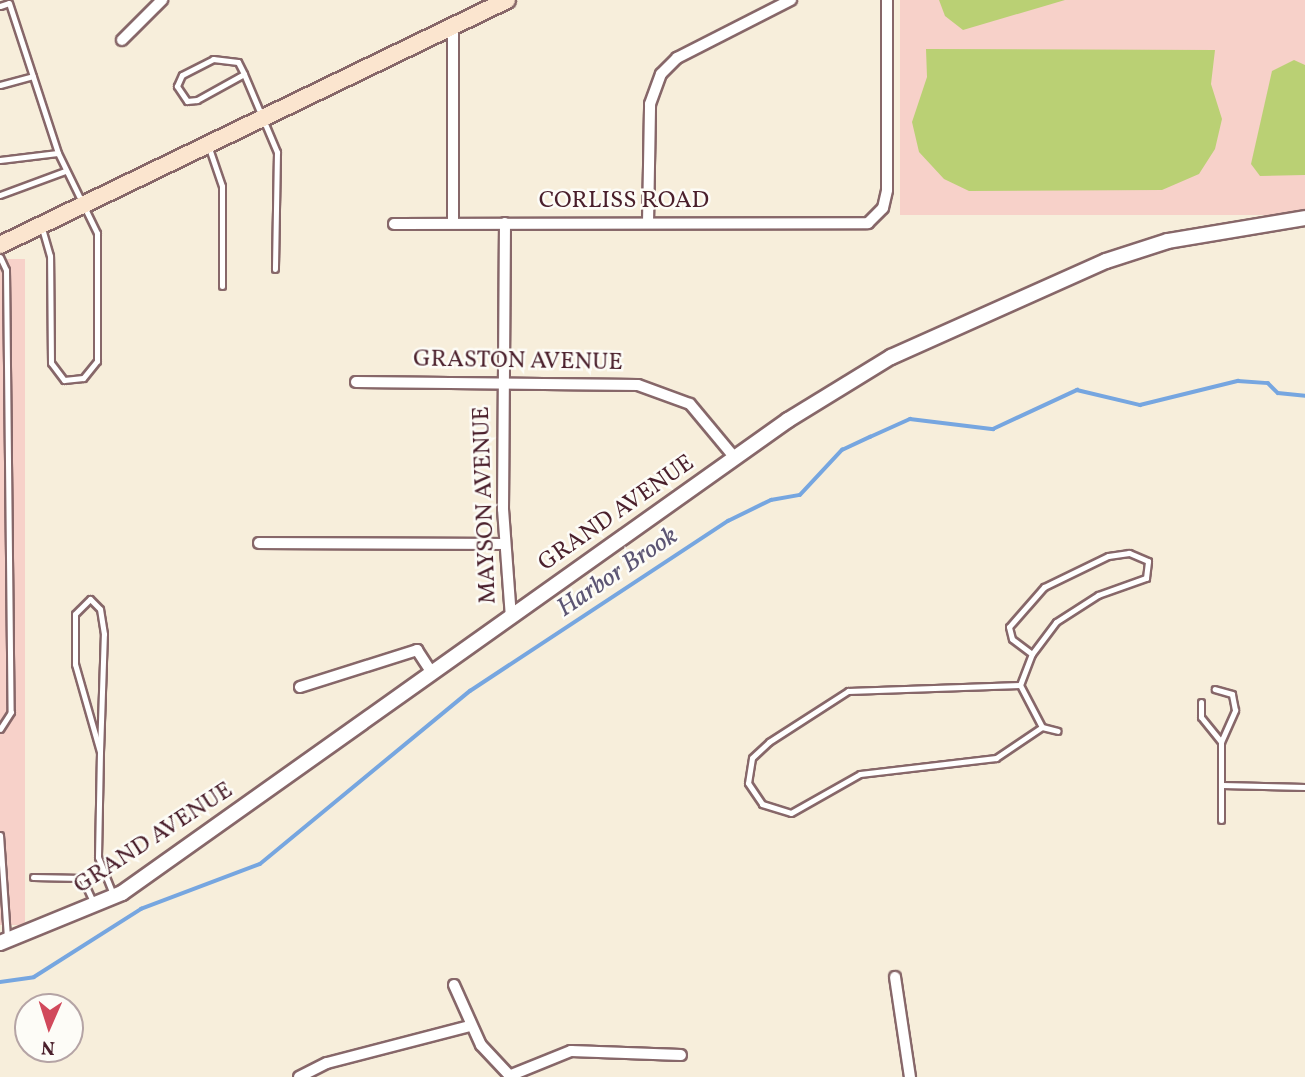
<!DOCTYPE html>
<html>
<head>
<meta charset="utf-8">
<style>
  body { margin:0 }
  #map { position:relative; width:1305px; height:1077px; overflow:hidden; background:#f7eedb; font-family:Vollkorn,serif }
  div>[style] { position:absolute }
  .built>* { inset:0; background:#f7d1c9; transform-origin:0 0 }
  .green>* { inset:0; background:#bad074 }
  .stream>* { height:3.5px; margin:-1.75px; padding:0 1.75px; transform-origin:1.75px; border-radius:1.75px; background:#76a6e0 }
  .roads { filter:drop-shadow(2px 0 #876769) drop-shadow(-2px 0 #876769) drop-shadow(0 2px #876769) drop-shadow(0 -2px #876769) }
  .service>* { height:5px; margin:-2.5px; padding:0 2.5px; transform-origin:2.5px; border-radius:2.5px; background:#fff }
  .minor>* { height:10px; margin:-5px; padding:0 5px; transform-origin:5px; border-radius:5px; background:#fff }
  .tertiary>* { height:14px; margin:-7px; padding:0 7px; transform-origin:7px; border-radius:7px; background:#fff }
  .secondary>* { height:16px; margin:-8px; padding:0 8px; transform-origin:8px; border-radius:8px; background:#fbe5cf }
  span { translate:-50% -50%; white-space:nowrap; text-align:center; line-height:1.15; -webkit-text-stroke:5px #fdfcf7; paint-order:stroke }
  .street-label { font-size:24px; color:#4a1f2b }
  .water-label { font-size:26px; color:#5c5573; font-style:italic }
  .north { position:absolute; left:14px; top:993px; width:70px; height:70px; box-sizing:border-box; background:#fdfcf7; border:2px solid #b5a4a5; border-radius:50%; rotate:183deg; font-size:19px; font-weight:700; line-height:28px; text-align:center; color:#4a1f2b }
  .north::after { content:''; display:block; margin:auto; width:24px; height:32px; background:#d1495b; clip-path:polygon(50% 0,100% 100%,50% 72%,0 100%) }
</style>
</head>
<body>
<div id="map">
  <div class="built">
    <div style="left:900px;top:0;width:405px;height:215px"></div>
    <div style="left:25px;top:259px;width:666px;height:27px;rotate:90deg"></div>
  </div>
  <div class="green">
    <div style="clip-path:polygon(939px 0,1065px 0,963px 30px,945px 16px)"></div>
    <div style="clip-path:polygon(926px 49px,1215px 50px,1211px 84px,1222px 119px,1215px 149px,1199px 174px,1162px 190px,969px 191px,944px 179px,919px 152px,912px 122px,927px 77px)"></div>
    <div style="clip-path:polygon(1294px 60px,1305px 65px,1305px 175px,1260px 176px,1251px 164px,1272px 71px)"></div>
  </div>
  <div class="stream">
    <div style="left:0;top:982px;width:34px;rotate:-8deg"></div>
    <div style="left:34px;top:977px;width:127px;rotate:-32.4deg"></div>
    <div style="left:141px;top:909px;width:127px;rotate:-20.7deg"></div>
    <div style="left:260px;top:864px;width:272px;rotate:-39.5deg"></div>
    <div style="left:470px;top:691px;width:309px;rotate:-33.4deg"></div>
    <div style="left:728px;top:521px;width:48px;rotate:-26deg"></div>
    <div style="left:771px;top:500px;width:29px;rotate:-10deg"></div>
    <div style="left:800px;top:495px;width:62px;rotate:-47deg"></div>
    <div style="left:842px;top:450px;width:31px;rotate:-25deg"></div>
    <div style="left:870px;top:437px;width:44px;rotate:-24.2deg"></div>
    <div style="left:910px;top:419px;width:84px;rotate:6.9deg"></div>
    <div style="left:993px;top:429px;width:93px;rotate:-24.9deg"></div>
    <div style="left:1077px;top:390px;width:65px;rotate:13.4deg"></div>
    <div style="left:1140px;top:405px;width:101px;rotate:-13.8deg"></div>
    <div style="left:1238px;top:381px;width:30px;rotate:4deg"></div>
    <div style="left:1268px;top:383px;width:14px;rotate:45deg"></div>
    <div style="left:1278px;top:393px;width:27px;rotate:6deg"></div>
  </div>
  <div class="roads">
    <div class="service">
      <div style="left:0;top:6px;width:9px;rotate:-18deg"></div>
      <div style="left:9px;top:3px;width:158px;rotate:71.9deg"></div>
      <div style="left:58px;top:153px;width:89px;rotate:64deg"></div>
      <div style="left:97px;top:233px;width:128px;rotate:90deg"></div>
      <div style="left:97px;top:361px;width:22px;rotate:129deg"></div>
      <div style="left:83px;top:378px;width:19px;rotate:174deg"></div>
      <div style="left:64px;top:380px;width:21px;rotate:-127deg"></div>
      <div style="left:51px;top:363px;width:107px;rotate:-90.5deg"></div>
      <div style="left:50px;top:256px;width:29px;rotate:-106deg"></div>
      <div style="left:244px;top:74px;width:54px;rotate:151deg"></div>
      <div style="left:197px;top:100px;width:10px;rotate:174deg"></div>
      <div style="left:187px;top:101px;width:18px;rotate:-124deg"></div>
      <div style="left:177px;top:86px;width:12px;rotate:-66deg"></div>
      <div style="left:182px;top:75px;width:35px;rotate:-27deg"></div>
      <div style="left:213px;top:59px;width:25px;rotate:7deg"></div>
      <div style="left:238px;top:62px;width:13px;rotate:63deg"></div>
      <div style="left:244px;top:74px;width:85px;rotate:67.1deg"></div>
      <div style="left:277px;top:152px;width:117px;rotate:91deg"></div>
      <div style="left:0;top:85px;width:34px;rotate:-15deg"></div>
      <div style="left:209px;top:148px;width:40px;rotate:71.1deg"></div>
      <div style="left:222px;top:186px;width:100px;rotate:90deg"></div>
      <div style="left:0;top:160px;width:58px;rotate:-6.9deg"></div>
      <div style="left:0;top:195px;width:69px;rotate:-20.3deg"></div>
      <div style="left:0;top:257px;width:14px;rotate:65deg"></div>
      <div style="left:6px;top:270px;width:442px;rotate:89.4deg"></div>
      <div style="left:11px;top:712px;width:20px;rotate:123deg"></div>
      <div style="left:1020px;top:685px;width:33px;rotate:-69deg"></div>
      <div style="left:1032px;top:654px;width:40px;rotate:-53deg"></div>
      <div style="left:1056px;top:622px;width:50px;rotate:-32.7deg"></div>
      <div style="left:1098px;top:595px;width:51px;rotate:-19.5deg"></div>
      <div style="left:1146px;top:578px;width:17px;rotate:-83deg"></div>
      <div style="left:1148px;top:561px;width:21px;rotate:-157deg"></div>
      <div style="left:1129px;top:553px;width:21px;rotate:172deg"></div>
      <div style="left:1108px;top:556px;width:71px;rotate:154.2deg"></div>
      <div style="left:1044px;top:587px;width:53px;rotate:131.2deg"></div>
      <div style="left:1009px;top:627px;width:12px;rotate:76deg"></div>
      <div style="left:1012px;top:639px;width:25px;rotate:37deg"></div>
      <div style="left:1201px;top:702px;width:15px;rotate:90deg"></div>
      <div style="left:1201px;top:717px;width:32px;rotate:51deg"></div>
      <div style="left:1221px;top:742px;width:35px;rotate:-66deg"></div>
      <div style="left:1235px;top:710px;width:16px;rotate:-101deg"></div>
      <div style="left:1232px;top:694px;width:18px;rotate:-164deg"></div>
      <div style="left:1042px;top:727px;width:47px;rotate:-117.6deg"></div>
      <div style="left:1020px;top:685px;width:172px;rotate:178deg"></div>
      <div style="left:848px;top:691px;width:94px;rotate:147.2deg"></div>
      <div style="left:769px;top:742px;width:23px;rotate:137deg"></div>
      <div style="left:752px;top:758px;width:25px;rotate:99deg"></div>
      <div style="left:748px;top:783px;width:25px;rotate:56deg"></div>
      <div style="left:762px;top:804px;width:30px;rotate:17deg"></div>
      <div style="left:791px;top:813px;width:79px;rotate:-29.5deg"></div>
      <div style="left:860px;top:774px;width:137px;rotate:-6.7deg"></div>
      <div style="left:996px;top:758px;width:55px;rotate:-34deg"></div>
      <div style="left:1042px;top:727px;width:16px;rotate:14deg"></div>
      <div style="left:100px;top:752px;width:118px;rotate:-88.1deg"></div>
      <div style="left:104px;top:634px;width:25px;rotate:-99deg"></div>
      <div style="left:100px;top:609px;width:14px;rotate:-135deg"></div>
      <div style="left:90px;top:599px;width:21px;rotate:135deg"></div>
      <div style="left:75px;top:614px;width:50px;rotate:90deg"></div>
      <div style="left:75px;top:664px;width:91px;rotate:74.1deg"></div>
      <div style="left:100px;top:752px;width:105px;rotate:91.1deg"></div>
      <div style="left:98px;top:857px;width:40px;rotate:68deg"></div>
      <div style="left:1222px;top:785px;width:83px;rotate:1.4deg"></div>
      <div style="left:1221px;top:820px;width:78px;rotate:-90deg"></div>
      <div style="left:0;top:835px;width:102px;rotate:86.1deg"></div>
      <div style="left:33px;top:877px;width:49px;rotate:1.2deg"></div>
      <div style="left:82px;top:878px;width:29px;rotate:65deg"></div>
    </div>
    <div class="minor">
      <div style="left:122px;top:40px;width:57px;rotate:-45deg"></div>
      <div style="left:453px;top:222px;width:195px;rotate:-90deg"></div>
      <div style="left:505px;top:223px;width:286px;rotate:90.4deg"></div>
      <div style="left:503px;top:509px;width:108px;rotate:85.8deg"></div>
      <div style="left:648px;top:223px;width:119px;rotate:-89deg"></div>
      <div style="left:650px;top:104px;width:32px;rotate:-70deg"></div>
      <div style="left:661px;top:74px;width:23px;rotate:-45deg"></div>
      <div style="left:677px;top:58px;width:128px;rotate:-27deg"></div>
      <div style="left:394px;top:224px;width:474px;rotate:-0.1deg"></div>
      <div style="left:868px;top:223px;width:21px;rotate:-45deg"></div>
      <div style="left:883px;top:208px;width:18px;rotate:-77deg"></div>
      <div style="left:887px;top:190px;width:190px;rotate:-90deg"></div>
      <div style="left:356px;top:382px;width:282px;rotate:0.6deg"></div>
      <div style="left:638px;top:385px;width:55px;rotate:20.1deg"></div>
      <div style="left:690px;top:404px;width:70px;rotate:50.2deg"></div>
      <div style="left:259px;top:543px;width:246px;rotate:0.2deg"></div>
      <div style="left:300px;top:687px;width:123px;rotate:-17.5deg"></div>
      <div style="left:417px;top:650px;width:27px;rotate:57deg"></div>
      <div style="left:895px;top:977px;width:101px;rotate:81.5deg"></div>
      <div style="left:454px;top:985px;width:66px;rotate:65.8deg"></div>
      <div style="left:481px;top:1045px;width:44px;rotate:46.8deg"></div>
      <div style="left:509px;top:1076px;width:67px;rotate:-22deg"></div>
      <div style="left:571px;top:1051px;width:110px;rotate:2.1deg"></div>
      <div style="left:299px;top:1077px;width:31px;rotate:-27deg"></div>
      <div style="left:327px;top:1063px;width:148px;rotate:-14.5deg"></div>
    </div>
    <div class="tertiary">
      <div style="left:0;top:943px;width:132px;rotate:-22.3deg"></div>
      <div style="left:122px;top:893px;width:817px;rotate:-35.38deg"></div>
      <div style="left:788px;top:420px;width:121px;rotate:-31.5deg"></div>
      <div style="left:891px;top:357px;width:235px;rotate:-24.1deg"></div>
      <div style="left:1106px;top:261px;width:65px;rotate:-17.9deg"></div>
      <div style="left:1168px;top:241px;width:139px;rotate:-9.5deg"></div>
    </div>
    <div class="secondary">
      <div style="left:0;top:245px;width:563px;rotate:-25.79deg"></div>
    </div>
  </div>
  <div class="street-label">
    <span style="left:624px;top:202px">CORLISS ROAD</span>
    <span style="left:518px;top:362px;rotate:1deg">GRASTON AVENUE</span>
    <span style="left:486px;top:505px;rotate:-92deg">MAYSON AVENUE</span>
    <span style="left:617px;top:514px;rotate:-35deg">GRAND AVENUE</span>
    <span style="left:154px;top:839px;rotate:-33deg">GRAND AVENUE</span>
  </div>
  <div class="water-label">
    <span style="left:618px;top:573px;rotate:-34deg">Harbor Brook</span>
  </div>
  <div class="north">N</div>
</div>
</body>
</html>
